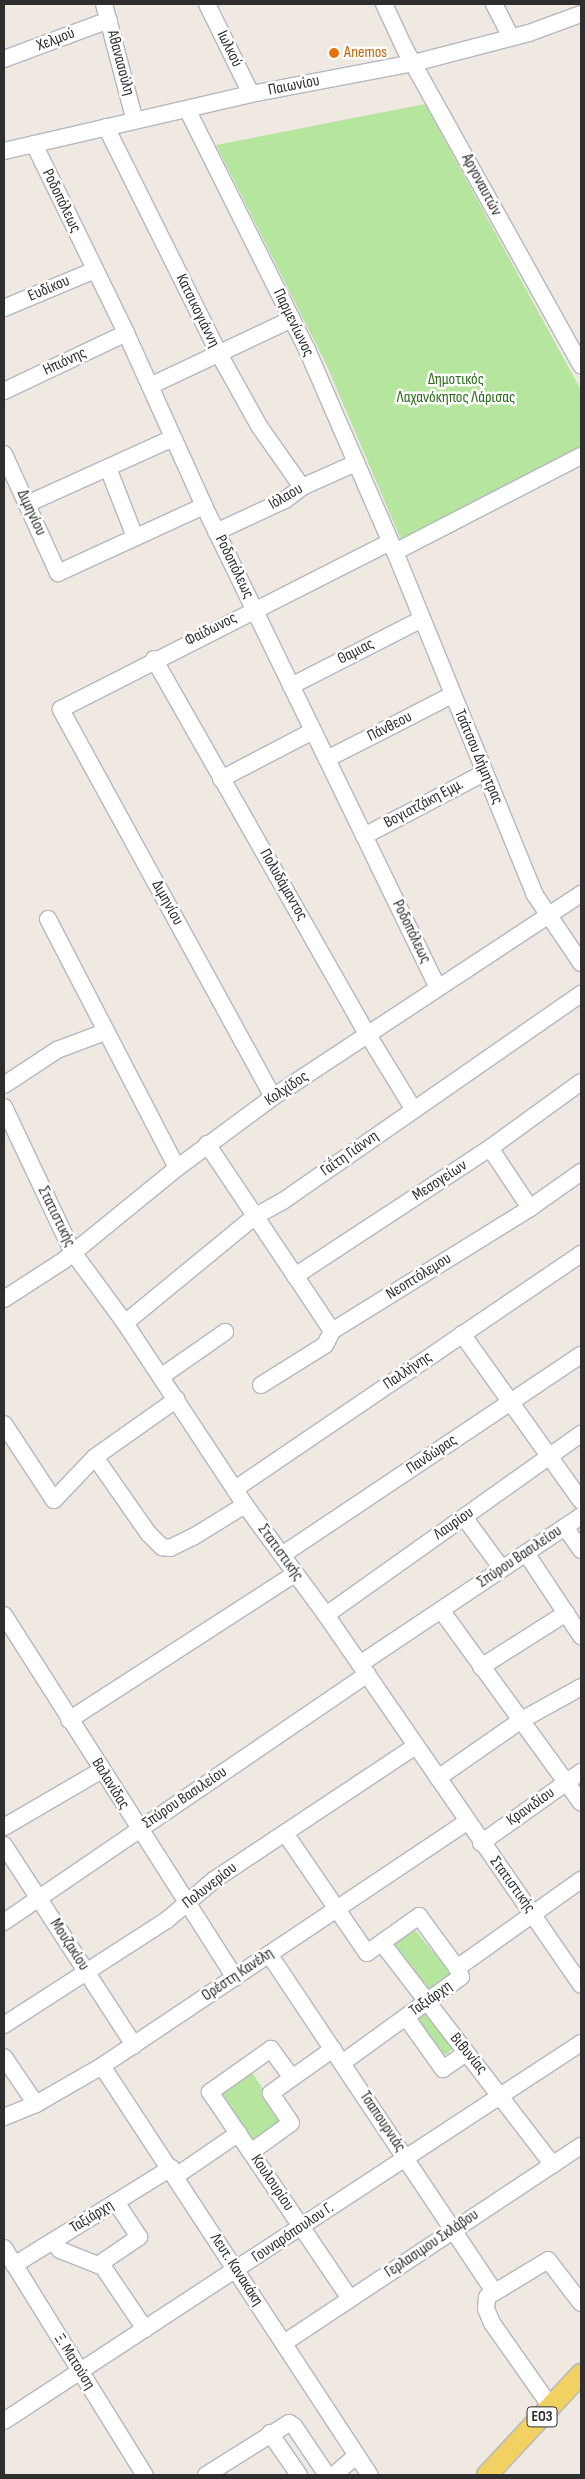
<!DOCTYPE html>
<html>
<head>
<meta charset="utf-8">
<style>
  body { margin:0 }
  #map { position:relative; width:585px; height:2479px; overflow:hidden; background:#efe9e1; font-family:"Sofia Sans Condensed",sans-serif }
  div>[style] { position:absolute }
  .green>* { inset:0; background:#b6e59e; transform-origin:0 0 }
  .roads { filter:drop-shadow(1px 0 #b4b7c1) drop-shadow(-1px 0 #b4b7c1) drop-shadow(0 1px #b4b7c1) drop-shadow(0 -1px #b4b7c1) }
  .minor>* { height:16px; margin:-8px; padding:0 8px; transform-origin:8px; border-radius:8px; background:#fff }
  .major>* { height:20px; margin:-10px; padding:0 10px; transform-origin:10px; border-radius:10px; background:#f2d163 }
  .dots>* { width:14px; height:14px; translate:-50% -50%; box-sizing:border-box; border:2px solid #fff; border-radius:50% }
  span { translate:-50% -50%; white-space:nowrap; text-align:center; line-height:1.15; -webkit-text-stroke:5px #fff; paint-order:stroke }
  .shield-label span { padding:1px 4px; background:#fff; border:1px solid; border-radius:4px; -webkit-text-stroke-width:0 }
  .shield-label { font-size:15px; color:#2e2e2e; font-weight:700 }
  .street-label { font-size:16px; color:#2e2e2e }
  .food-label { font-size:16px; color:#c56008 }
  .left { translate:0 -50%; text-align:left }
  .park-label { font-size:16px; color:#2c6e1b }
  .frame { position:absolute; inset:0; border:5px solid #2e2e2e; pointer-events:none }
</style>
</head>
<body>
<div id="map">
  <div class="green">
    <div style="clip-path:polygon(425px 104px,581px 390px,581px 454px,402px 542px,327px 366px,216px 145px)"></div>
    <div style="clip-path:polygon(413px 1928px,451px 1973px,451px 1977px,430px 1992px,394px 1951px,393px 1943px)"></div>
    <div style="clip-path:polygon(424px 2010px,453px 2048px,447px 2054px,441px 2055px,417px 2021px,417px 2016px)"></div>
    <div style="left:249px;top:2068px;width:64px;height:39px;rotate:56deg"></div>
  </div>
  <div class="roads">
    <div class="minor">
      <div style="left:104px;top:4px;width:121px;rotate:75.2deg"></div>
      <div style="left:207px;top:4px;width:100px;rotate:63.9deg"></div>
      <div style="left:384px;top:4px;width:50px;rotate:65deg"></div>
      <div style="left:405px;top:49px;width:362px;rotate:60.9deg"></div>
      <div style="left:494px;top:4px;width:37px;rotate:63deg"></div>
      <div style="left:4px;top:59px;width:112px;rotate:-20.4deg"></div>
      <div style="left:187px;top:109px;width:271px;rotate:63.5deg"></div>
      <div style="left:308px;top:352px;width:218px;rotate:66.5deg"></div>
      <div style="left:395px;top:552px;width:370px;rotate:67.8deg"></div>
      <div style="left:535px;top:895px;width:82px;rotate:55.9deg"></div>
      <div style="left:106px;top:127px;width:254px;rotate:63.5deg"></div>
      <div style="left:219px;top:354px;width:82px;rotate:60.9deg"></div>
      <div style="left:259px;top:426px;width:75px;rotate:54.8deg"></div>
      <div style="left:34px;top:144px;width:210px;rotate:64deg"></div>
      <div style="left:126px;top:333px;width:190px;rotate:65.7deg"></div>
      <div style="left:204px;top:506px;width:536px;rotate:64.1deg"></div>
      <div style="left:4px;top:151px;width:253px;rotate:-13deg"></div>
      <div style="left:251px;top:94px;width:166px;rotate:-10.8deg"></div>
      <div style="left:414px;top:63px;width:119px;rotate:-14.6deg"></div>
      <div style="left:529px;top:33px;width:55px;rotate:-20.1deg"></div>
      <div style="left:4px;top:308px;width:99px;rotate:-22.7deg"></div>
      <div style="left:150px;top:386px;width:157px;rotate:-25.3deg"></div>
      <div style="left:4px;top:391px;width:135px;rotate:-25.4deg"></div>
      <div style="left:4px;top:454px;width:131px;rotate:65.6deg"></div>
      <div style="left:58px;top:573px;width:161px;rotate:-24.7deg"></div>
      <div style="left:108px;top:468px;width:74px;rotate:68.6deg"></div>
      <div style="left:27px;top:504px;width:160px;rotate:-24.3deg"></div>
      <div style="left:216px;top:532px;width:76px;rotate:-24.9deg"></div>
      <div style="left:285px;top:500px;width:21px;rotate:-37deg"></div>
      <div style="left:302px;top:487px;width:59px;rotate:-24deg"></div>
      <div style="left:395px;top:552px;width:209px;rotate:-27.3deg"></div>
      <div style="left:154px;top:659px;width:433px;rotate:60.4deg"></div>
      <div style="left:368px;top:1035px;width:88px;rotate:58.5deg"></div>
      <div style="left:291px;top:686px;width:147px;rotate:-27.1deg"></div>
      <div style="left:327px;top:759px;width:140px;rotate:-27.1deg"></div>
      <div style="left:221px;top:779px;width:104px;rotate:-27.6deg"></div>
      <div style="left:364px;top:836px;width:136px;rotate:-27.7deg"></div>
      <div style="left:48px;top:919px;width:280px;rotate:62.6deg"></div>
      <div style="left:4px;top:1085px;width:64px;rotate:-33.4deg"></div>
      <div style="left:57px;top:1050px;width:51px;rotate:-20.6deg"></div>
      <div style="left:273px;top:1097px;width:442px;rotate:-118.7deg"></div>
      <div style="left:61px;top:709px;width:369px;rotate:-26.9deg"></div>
      <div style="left:4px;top:1107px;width:159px;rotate:64.7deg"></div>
      <div style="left:72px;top:1251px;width:89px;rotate:53.6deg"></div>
      <div style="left:125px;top:1323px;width:218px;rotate:56.6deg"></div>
      <div style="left:245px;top:1505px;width:137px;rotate:53.6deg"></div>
      <div style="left:326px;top:1615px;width:449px;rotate:55.4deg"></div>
      <div style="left:207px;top:1144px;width:225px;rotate:56.2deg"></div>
      <div style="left:490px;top:1148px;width:72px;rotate:56.3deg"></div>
      <div style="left:295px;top:1276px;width:233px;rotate:-33.3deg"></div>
      <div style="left:490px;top:1148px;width:112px;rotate:-36deg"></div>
      <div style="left:4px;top:1299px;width:70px;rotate:-32.8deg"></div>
      <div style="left:63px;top:1261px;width:147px;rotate:-39.2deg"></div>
      <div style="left:177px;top:1168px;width:119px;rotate:-36.5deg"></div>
      <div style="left:273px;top:1097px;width:369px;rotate:-33.4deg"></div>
      <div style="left:125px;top:1323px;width:167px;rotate:-39.4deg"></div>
      <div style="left:254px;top:1217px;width:33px;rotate:-29deg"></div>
      <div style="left:283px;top:1201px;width:363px;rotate:-34.8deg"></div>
      <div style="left:462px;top:1334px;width:205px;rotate:54.5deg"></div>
      <div style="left:162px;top:1376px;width:77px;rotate:-34.9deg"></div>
      <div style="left:261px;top:1385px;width:75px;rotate:-32deg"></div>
      <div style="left:325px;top:1345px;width:16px;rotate:-63deg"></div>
      <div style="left:332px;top:1331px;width:233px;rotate:-31.8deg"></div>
      <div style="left:530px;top:1208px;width:62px;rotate:-35.2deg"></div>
      <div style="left:4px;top:1424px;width:91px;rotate:56.7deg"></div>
      <div style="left:54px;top:1500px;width:59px;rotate:-46.4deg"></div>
      <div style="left:95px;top:1457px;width:100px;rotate:-35.3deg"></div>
      <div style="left:95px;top:1457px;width:93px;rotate:55.1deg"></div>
      <div style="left:148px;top:1533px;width:20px;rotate:45deg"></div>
      <div style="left:162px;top:1547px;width:8px;rotate:7deg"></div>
      <div style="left:170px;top:1548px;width:25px;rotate:-26deg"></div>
      <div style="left:193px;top:1537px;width:61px;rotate:-31.6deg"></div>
      <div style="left:235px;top:1489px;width:418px;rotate:-34.2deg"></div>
      <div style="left:464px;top:1517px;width:64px;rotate:53.8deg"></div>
      <div style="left:565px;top:1527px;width:28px;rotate:55deg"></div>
      <div style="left:526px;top:1553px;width:100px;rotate:56.5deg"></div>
      <div style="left:282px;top:1555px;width:360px;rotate:-33.8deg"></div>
      <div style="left:441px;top:1610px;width:238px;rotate:54deg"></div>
      <div style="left:4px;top:1615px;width:430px;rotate:57.5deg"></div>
      <div style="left:326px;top:1615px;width:313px;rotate:-35.4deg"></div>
      <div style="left:360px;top:1664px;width:266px;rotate:-33.8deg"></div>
      <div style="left:481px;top:1667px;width:101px;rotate:-32.4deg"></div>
      <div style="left:69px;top:1720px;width:269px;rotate:-32.9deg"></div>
      <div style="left:438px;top:1778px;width:100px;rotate:-34.8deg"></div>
      <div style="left:520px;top:1721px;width:70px;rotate:-29.1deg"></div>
      <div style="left:4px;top:1827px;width:113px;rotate:-30.2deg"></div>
      <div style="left:285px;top:1833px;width:145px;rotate:55.7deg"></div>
      <div style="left:367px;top:1953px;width:64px;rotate:-35.4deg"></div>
      <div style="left:419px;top:1916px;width:64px;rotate:53.8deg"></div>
      <div style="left:481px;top:1843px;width:123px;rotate:-35.4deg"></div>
      <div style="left:4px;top:1845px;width:239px;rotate:57deg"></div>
      <div style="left:4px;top:1922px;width:440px;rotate:-34.3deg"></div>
      <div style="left:382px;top:1943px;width:280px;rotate:52.4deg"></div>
      <div style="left:269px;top:1954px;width:405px;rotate:56.3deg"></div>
      <div style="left:406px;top:2017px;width:64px;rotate:54.6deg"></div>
      <div style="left:443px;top:2069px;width:28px;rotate:-35deg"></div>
      <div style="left:4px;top:2025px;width:194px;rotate:-32.8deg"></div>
      <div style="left:167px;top:1920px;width:62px;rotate:-40.4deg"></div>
      <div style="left:214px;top:1880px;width:242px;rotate:-33.6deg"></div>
      <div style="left:4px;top:2057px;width:57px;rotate:55.8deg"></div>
      <div style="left:342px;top:2063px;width:147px;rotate:-35.9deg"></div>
      <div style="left:461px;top:1977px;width:10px;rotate:-114deg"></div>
      <div style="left:457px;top:1968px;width:152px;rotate:-35.4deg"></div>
      <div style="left:102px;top:2066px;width:489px;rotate:56.8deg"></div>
      <div style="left:292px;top:2078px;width:36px;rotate:-126deg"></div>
      <div style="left:271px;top:2049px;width:75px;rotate:144.8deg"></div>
      <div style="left:210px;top:2092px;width:250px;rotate:55.9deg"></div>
      <div style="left:4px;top:2117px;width:35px;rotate:-22deg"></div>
      <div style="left:36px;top:2104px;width:76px;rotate:-29.9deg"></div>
      <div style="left:102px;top:2066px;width:439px;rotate:-33.8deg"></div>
      <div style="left:251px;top:2152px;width:49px;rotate:-35.9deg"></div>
      <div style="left:291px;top:2123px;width:36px;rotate:-124deg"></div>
      <div style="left:271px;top:2093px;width:76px;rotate:-35.4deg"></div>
      <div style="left:176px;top:2176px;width:76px;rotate:-34.3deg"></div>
      <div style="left:53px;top:2241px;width:11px;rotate:52deg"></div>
      <div style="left:60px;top:2250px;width:46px;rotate:21.6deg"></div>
      <div style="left:103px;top:2267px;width:75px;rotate:55.9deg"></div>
      <div style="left:4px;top:2248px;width:267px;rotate:58.2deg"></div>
      <div style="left:14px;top:2265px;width:185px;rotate:-31.7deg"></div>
      <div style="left:98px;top:2265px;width:50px;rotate:-34.3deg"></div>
      <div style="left:139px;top:2237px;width:42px;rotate:-123.3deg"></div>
      <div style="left:284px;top:2343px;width:356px;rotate:-33.6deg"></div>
      <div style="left:551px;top:2407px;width:103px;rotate:-125.1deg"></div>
      <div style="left:492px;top:2323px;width:15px;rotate:-113deg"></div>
      <div style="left:486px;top:2309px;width:12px;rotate:-85deg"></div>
      <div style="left:487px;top:2297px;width:71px;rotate:-31.2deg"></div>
      <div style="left:548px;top:2260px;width:54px;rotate:52.5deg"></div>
      <div style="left:4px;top:2421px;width:690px;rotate:-33.23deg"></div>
      <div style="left:270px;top:2433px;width:51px;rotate:55.4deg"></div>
      <div style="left:206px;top:2475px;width:98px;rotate:-32.1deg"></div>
      <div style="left:289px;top:2423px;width:6px;rotate:31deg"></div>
      <div style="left:294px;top:2426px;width:59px;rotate:56deg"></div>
      <div style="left:334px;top:2475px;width:29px;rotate:-41deg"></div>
    </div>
    <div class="major">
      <div style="left:487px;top:2475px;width:138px;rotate:-47.1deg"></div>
    </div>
  </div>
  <div class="dots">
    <div style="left:334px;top:53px;background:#e8710a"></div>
  </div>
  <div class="shield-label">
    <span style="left:542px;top:2417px">ΕΟ3</span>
  </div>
  <div class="street-label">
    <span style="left:56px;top:40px;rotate:-21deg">Χελμού</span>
    <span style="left:229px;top:49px;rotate:64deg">Ιωλκού</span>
    <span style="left:120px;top:63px;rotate:75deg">Αθανασούλη</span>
    <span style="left:294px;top:86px;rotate:-11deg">Παιωνίου</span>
    <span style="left:481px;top:185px;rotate:62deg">Αργοναυτών</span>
    <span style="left:61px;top:201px;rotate:64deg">Ροδοπόλεως</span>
    <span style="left:49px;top:289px;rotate:-23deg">Ευδίκου</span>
    <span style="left:197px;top:311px;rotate:64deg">Κατσικογιάννη</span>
    <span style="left:293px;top:323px;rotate:64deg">Παρμενίωνος</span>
    <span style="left:65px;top:362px;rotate:-25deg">Ηπιόνης</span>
    <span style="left:286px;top:497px;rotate:-30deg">Ιόλαου</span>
    <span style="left:31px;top:513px;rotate:65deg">Διμηνίου</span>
    <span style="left:234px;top:567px;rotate:64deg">Ροδοπόλεως</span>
    <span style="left:211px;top:630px;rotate:-27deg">Φαίδωνος</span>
    <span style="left:356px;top:652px;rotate:-27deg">Θαμιας</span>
    <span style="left:390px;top:727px;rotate:-27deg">Πάνθεου</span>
    <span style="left:478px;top:757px;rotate:67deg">Τσάτσου Δήμητρας</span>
    <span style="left:424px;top:804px;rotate:-28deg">Βογιατζάκη Εμμ.</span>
    <span style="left:283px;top:885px;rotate:60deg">Πολυδάμαντος</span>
    <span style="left:167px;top:903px;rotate:61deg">Διμηνίου</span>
    <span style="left:411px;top:932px;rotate:64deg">Ροδοπόλεως</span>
    <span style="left:287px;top:1089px;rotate:-34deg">Κολχίδος</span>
    <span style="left:350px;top:1154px;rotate:-35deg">Γαΐτη Γιάννη</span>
    <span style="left:440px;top:1181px;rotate:-33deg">Μεσογείων</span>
    <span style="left:56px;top:1217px;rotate:64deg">Στατιστικής</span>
    <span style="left:419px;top:1277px;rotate:-32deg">Νεοπτόλεμου</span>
    <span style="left:408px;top:1371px;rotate:-34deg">Παλλήνης</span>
    <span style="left:432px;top:1455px;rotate:-34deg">Πανδώρας</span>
    <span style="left:454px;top:1524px;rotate:-35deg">Λαυρίου</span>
    <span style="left:280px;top:1553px;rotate:54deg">Στατιστικής</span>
    <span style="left:520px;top:1557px;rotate:-34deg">Σπύρου Βασιλείου</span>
    <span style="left:110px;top:1784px;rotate:58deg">Βαλανίδας</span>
    <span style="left:185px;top:1798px;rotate:-34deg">Σπύρου Βασιλείου</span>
    <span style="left:531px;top:1807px;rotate:-35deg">Κρανιδίου</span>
    <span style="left:512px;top:1885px;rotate:54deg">Στατιστικής</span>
    <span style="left:210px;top:1886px;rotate:-38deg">Πολυνερίου</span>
    <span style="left:69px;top:1945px;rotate:57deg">Μουζακίου</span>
    <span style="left:238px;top:1975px;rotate:-34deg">Ορέστη Κανέλη</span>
    <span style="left:431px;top:1999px;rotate:-36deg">Ταξιάρχη</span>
    <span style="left:468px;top:2054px;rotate:50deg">Βιθυνίας</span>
    <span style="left:382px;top:2122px;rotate:56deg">Τσαπουρνιάς</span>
    <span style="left:272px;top:2183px;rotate:56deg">Κουλουρίου</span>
    <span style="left:92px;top:2217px;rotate:-32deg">Ταξιάρχη</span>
    <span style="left:293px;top:2233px;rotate:-34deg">Γουναρόπουλου Γ.</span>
    <span style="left:432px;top:2244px;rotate:-34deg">Γερλασιμου Σκλάβου</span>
    <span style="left:236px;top:2270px;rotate:57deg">Λευτ. Κανακάκη</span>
    <span style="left:74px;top:2362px;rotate:58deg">Ξ. Ματούση</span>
  </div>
  <div class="food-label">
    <span class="left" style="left:344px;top:53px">Anemos</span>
  </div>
  <div class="park-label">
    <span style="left:456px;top:389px">Δημοτικός<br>Λαχανόκηπος Λάρισας</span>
  </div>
  <div class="frame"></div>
</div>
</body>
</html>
